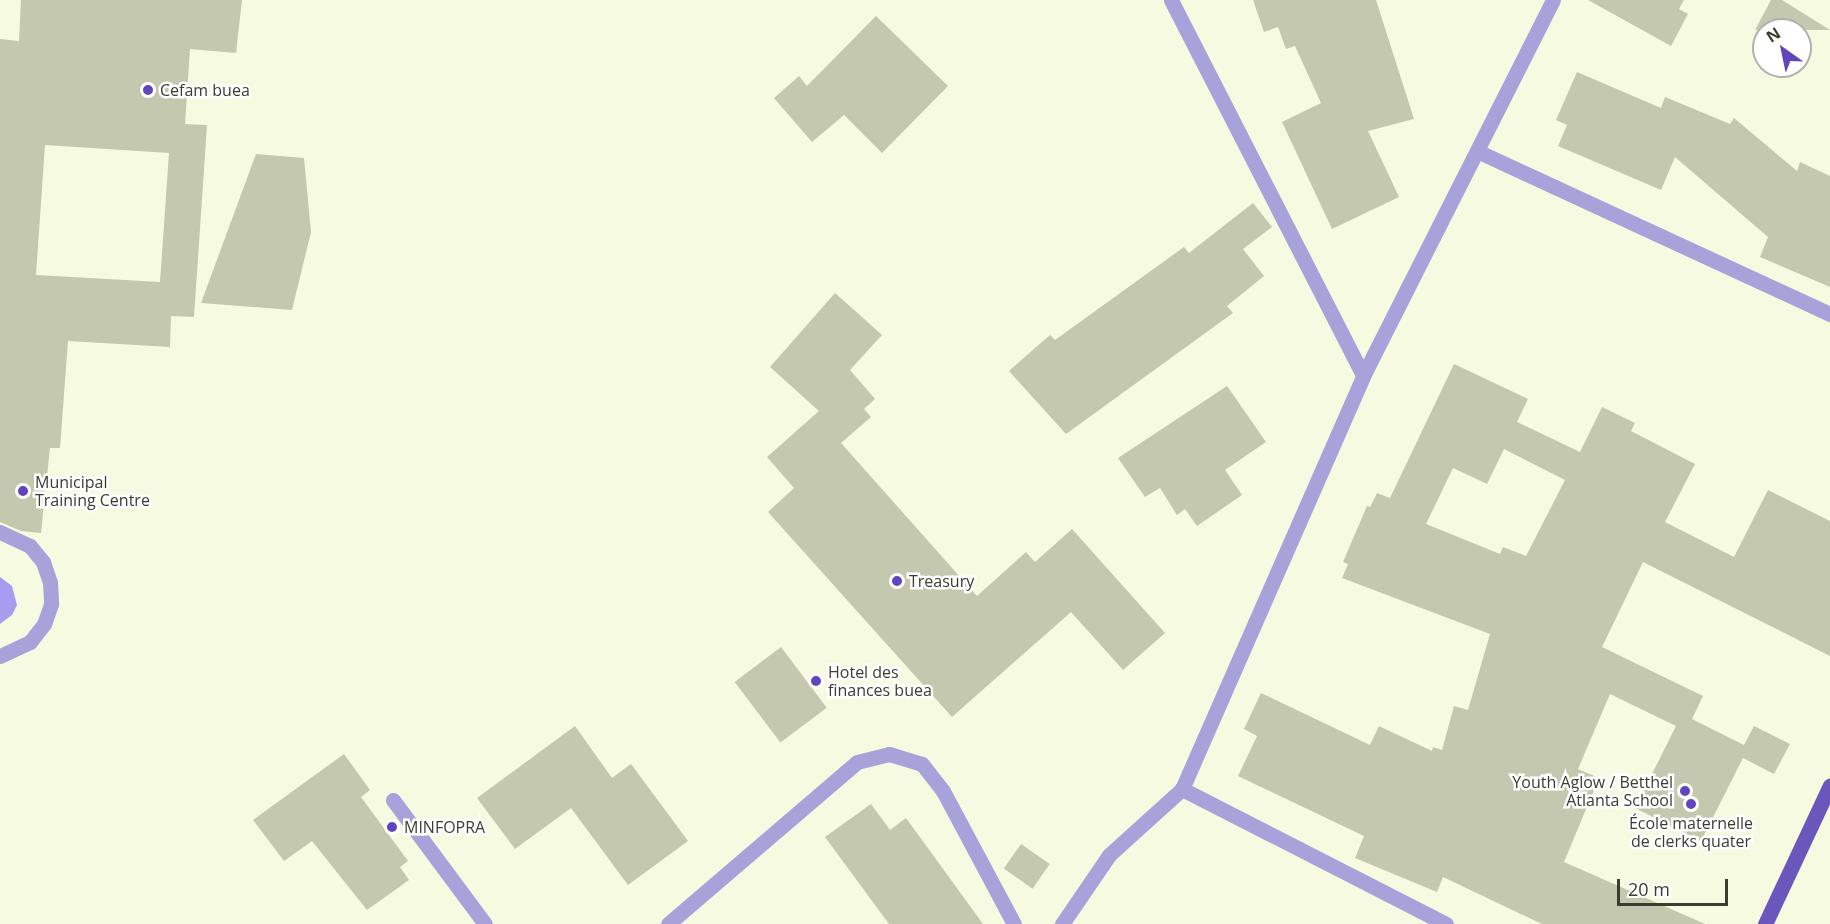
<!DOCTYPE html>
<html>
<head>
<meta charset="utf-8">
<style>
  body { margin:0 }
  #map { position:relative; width:1830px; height:924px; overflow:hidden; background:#f5fae0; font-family:"Open Sans",sans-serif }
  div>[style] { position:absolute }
  .water>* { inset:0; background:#a79cef }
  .building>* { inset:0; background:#c3c8af; transform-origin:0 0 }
  .street>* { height:15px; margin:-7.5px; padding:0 7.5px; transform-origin:7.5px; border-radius:7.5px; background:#a8a2da }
  .primary>* { height:15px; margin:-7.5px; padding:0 7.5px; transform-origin:7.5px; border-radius:7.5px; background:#6a57bb }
  .dots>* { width:16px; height:16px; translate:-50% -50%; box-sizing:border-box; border:3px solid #fff; border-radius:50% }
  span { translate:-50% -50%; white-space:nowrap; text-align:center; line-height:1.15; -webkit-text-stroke:5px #fff; paint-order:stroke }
  .poi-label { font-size:16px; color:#3b3d33 }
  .left { translate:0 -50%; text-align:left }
  .right { translate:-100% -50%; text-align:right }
  .north { position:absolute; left:1752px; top:18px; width:60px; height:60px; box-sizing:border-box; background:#fff; border:2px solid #b1b1ad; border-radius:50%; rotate:327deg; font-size:16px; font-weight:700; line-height:24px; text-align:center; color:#3b3d33 }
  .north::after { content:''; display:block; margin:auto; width:21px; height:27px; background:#6145bd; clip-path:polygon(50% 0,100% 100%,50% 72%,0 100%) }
  .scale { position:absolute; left:1617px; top:879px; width:111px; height:27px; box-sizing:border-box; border:3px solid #3b3d33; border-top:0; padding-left:8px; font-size:18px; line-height:21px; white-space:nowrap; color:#3b3d33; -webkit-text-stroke:4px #fff; paint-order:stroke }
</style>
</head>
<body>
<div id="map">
  <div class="water">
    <div style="clip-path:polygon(0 577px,12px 586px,17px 605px,12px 615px,0 624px)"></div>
  </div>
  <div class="building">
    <div style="clip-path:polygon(evenodd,21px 0,242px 0,236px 53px,190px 49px,185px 124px,207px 125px,194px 317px,171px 316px,170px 347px,68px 341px,60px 448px,50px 448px,41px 533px,21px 531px,0 522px,0 39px,19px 41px,21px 0,45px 145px,169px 153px,160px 282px,36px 275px,45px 145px)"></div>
    <div style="clip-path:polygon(1253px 0,1376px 0,1414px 119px,1368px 131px,1399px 197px,1332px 229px,1282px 122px,1321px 103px,1295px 46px,1286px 49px,1278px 27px,1264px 32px)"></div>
    <div style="clip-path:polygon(1588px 0,1684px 0,1679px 9px,1688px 14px,1671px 46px)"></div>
    <div style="clip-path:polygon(1771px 0,1782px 0,1830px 30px,1755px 30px)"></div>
    <div style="clip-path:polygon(876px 16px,948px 86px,882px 153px,844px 115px,812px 142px,774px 98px,799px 76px,807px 86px)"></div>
    <div style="clip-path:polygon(1577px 72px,1661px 108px,1665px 97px,1730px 124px,1734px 118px,1797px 171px,1800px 162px,1830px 176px,1830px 287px,1760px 257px,1768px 237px,1675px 157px,1661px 190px,1558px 146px,1567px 125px,1556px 120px)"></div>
    <div style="clip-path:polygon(256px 154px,304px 158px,311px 232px,292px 310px,201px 303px)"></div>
    <div style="clip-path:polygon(1253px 203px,1272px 227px,1243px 249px,1264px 276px,1227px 306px,1233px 313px,1066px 434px,1009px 371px,1050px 335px,1055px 340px,1184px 247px,1189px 253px)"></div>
    <div style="clip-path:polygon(835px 293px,882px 335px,850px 370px,875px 399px,864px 409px,871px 417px,841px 443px,977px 596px,1026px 552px,1035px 562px,1072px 529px,1165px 633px,1123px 670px,1071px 612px,952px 717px,768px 512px,794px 488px,767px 457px,819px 411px,770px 367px)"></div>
    <div style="clip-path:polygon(evenodd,1454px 364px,1528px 399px,1517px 422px,1580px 452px,1602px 407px,1635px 423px,1631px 431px,1695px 464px,1665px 522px,1734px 557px,1768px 490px,1830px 521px,1830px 656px,1643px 562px,1602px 647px,1703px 696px,1692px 719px,1744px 745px,1754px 726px,1790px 744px,1774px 774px,1743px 758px,1701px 841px,1635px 808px,1676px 726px,1610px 694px,1578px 769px,1599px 778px,1564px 862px,1705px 924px,1542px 924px,1443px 877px,1437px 892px,1355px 858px,1364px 836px,1238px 776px,1257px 736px,1244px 729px,1261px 693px,1370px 745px,1379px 726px,1432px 751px,1433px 747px,1442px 750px,1454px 706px,1468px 710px,1490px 634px,1342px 578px,1348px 564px,1343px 562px,1367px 506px,1370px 507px,1377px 493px,1390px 498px,1454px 364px,1504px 449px,1565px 480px,1526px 556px,1503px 547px,1500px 554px,1426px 524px,1453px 468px,1487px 484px,1504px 449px)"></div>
    <div style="clip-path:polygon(1227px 386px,1266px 442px,1225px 470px,1242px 495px,1197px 526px,1185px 509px,1177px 515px,1160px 488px,1145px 497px,1118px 458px)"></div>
    <div style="left:781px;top:647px;width:76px;height:58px;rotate:53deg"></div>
    <div style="clip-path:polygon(575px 726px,612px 778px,631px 764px,688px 841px,628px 885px,571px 808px,515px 849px,477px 798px)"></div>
    <div style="clip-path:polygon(344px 754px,370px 790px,361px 797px,408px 861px,400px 867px,409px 880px,367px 910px,312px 841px,284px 861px,253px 820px)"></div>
    <div style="clip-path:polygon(871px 804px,890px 830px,906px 818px,983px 924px,889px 924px,825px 837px)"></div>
    <div style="left:1021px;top:844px;width:35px;height:30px;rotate:35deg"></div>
  </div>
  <div class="street">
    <div style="left:1171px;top:0;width:422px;rotate:62.9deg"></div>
    <div style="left:1477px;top:151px;width:389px;rotate:24.8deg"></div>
    <div style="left:0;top:532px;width:33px;rotate:25deg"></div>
    <div style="left:30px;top:546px;width:21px;rotate:51deg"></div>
    <div style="left:43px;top:562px;width:21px;rotate:71deg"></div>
    <div style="left:50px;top:582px;width:22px;rotate:87deg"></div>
    <div style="left:51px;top:604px;width:21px;rotate:109deg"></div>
    <div style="left:44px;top:624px;width:23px;rotate:128deg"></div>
    <div style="left:30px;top:642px;width:33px;rotate:155deg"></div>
    <div style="left:393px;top:800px;width:154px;rotate:53.4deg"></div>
    <div style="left:668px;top:924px;width:249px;rotate:-40.6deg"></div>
    <div style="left:857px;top:762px;width:33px;rotate:-14deg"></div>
    <div style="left:889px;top:754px;width:34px;rotate:17deg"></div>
    <div style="left:922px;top:764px;width:34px;rotate:52deg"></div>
    <div style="left:943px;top:791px;width:151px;rotate:61.9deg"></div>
    <div style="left:1062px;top:924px;width:83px;rotate:-55.7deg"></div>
    <div style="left:1109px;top:855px;width:98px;rotate:-42.1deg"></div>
    <div style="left:1446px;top:924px;width:297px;rotate:-152.9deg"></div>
    <div style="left:1182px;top:789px;width:451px;rotate:-66.3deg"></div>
    <div style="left:1363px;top:376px;width:421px;rotate:-63.2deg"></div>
  </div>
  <div class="primary">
    <div style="left:1765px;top:924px;width:153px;rotate:-64.9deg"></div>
  </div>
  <div class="dots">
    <div style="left:148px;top:90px;background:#6145bd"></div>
    <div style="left:23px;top:491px;background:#6145bd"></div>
    <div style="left:897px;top:581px;background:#6145bd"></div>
    <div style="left:816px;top:681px;background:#6145bd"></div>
    <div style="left:1685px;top:791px;background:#6145bd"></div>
    <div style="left:1691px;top:804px;background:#6145bd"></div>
    <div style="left:392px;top:827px;background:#6145bd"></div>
  </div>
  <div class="poi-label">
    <span class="left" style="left:160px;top:90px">Cefam buea</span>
    <span class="left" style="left:35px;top:491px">Municipal<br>Training Centre</span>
    <span class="left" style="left:909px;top:581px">Treasury</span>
    <span class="left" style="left:828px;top:681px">Hotel des<br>finances buea</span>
    <span class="right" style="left:1673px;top:791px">Youth Aglow / Betthel<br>Atlanta School</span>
    <span style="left:1691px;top:832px">École maternelle<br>de clerks quater</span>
    <span class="left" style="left:404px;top:827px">MINFOPRA</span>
  </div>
  <div class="north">N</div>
  <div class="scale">20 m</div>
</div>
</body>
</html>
